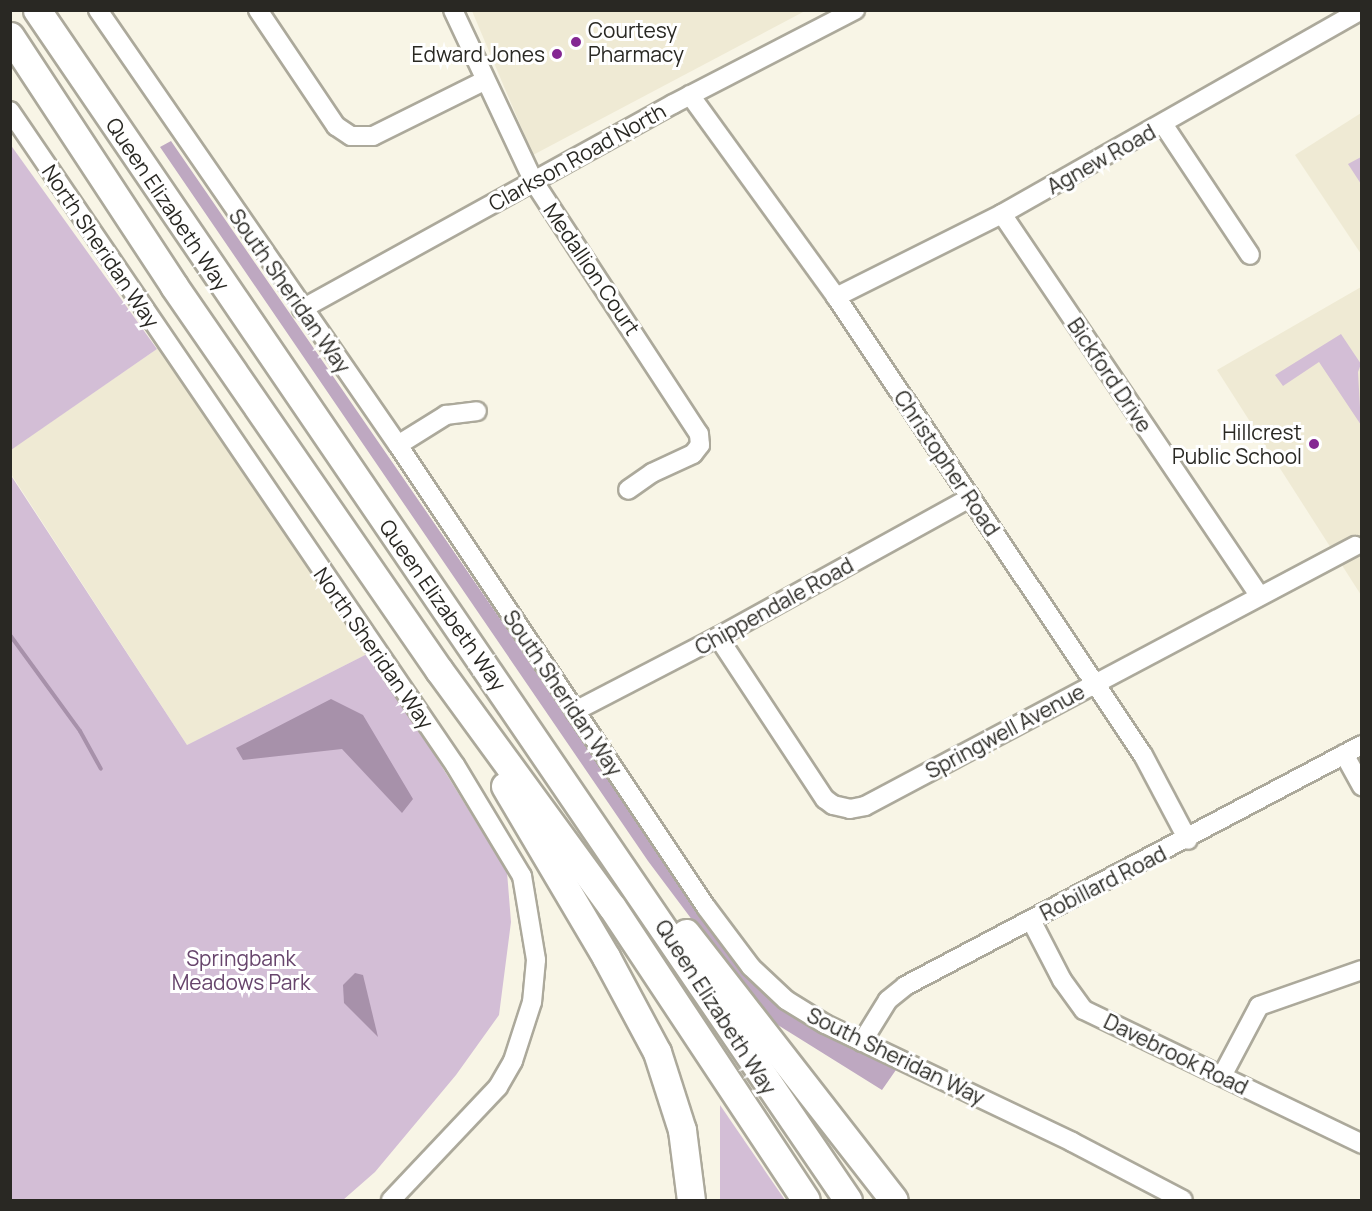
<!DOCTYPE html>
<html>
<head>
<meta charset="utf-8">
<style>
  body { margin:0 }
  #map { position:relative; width:1372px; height:1211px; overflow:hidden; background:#f8f5e6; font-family:Manrope,sans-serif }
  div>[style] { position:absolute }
  .built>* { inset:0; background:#efead4 }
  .green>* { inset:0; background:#d3bed6 }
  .forest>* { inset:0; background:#bea8c1 }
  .water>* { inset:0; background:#a791aa }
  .stream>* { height:4px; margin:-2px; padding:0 2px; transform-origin:2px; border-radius:2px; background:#a791aa }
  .roads { filter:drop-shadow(2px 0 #aca99b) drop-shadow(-2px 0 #aca99b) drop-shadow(0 2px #aca99b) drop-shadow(0 -2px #aca99b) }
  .minor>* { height:18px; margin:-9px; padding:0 9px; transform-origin:9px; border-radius:9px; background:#fff }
  .highway>* { height:27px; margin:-13.5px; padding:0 13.5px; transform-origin:13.5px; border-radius:13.5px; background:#fff }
  .dots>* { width:16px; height:16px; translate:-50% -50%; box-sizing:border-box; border:3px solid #fff; border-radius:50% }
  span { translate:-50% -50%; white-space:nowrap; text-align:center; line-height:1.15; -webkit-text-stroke:6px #fff; paint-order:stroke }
  .poi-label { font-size:21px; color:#292823 }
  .left { translate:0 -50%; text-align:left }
  .right { translate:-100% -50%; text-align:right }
  .street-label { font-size:21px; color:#292823 }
  .park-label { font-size:21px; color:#67456c }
  .frame { position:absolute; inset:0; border:12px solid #292823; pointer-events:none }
</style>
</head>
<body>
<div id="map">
  <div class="built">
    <div style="clip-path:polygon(472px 11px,805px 11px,533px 155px)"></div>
    <div style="clip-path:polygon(1361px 113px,1361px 254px,1295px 155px)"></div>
    <div style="clip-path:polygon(1361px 287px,1361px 595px,1217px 370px)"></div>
    <div style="clip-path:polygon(163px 340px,371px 652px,187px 745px,11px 474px,10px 450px,157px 349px)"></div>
  </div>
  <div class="green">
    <div style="clip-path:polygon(10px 144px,157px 349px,11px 450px,10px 450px)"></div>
    <div style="clip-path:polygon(1361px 157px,1361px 184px,1348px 164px)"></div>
    <div style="clip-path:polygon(1341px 334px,1361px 364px,1358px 372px,1361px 425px,1319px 362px,1283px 386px,1275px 375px)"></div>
    <div style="clip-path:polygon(10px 474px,187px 745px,371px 652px,507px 872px,511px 922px,499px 1015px,456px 1075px,375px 1172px,343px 1200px,11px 1200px)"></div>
    <div style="clip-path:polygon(720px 1105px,785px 1200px,720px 1200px)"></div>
  </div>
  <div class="forest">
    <div style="clip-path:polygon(171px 141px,731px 954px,898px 1067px,882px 1090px,765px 1017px,648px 861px,160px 147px)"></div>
  </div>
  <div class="water">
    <div style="clip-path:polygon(331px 699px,363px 715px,413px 799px,402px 813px,342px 749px,243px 760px,236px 748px)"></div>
    <div style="clip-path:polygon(355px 973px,363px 975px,378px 1037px,344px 1003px,343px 985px)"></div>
  </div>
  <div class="stream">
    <div style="left:10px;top:635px;width:119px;rotate:53.9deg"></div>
    <div style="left:80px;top:731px;width:43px;rotate:61.1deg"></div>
  </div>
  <div class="roads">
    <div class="minor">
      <div style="left:98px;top:10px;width:528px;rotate:55.41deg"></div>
      <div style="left:398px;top:445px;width:555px;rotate:56.31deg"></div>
      <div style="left:706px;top:907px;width:75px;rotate:53.1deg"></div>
      <div style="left:751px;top:967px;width:48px;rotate:43.3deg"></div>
      <div style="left:786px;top:1000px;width:46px;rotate:31.6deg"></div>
      <div style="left:825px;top:1024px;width:274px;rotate:25.5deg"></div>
      <div style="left:1072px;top:1142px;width:125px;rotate:27.6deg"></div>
      <div style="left:258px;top:10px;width:140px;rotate:56.1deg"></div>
      <div style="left:336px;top:126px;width:18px;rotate:34deg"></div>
      <div style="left:351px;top:136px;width:22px"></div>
      <div style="left:373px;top:136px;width:124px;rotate:-26.4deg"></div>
      <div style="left:453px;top:10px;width:190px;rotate:64.8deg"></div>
      <div style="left:534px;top:182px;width:301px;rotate:56.8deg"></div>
      <div style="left:699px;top:434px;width:11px;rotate:85deg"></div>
      <div style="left:700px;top:445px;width:11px;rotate:128deg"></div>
      <div style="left:693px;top:454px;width:45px;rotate:155.1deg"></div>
      <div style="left:652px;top:473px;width:29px;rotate:145deg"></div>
      <div style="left:690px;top:95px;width:249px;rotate:54.1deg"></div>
      <div style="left:836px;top:297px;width:551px;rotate:56.17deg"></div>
      <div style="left:1143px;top:755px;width:96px;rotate:62.1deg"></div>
      <div style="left:10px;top:111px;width:791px;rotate:55.77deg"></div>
      <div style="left:455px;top:765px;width:130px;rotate:58.9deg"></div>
      <div style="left:522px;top:876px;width:85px;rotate:80.5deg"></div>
      <div style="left:536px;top:960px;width:42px;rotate:95.4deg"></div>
      <div style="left:532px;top:1002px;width:62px;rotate:107.9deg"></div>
      <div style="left:513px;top:1061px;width:30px;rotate:120deg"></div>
      <div style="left:498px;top:1087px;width:156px;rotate:133.4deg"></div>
      <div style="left:1163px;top:124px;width:157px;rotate:56.4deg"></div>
      <div style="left:1002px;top:214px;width:460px;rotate:56deg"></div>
      <div style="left:836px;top:297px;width:186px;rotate:-26.6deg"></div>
      <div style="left:1002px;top:214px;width:413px;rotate:-29.6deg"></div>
      <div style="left:302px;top:309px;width:424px;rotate:-28.9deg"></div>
      <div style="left:673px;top:104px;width:205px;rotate:-27.3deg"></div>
      <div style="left:398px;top:445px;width:57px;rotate:-32deg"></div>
      <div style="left:446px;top:415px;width:31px;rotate:-7deg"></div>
      <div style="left:718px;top:637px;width:194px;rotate:56.6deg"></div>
      <div style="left:825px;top:799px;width:10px;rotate:37deg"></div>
      <div style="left:833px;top:805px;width:17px;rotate:13deg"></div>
      <div style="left:850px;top:809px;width:15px;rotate:-11deg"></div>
      <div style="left:865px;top:806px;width:555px;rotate:-27.95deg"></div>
      <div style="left:575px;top:711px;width:161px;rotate:-27.4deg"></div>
      <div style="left:718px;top:637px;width:288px;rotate:-28.9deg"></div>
      <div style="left:1344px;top:754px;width:37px;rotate:61deg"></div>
      <div style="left:1031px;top:920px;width:68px;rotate:62.7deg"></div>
      <div style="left:1062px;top:980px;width:37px;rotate:54deg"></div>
      <div style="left:1084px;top:1010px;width:309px;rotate:25.7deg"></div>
      <div style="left:862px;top:1042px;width:49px;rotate:-58.2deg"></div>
      <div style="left:888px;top:1000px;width:22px;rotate:-39deg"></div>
      <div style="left:905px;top:986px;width:517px;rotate:-27.81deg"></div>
      <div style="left:1222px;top:1076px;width:79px;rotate:-62.1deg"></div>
      <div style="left:1259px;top:1006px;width:109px;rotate:-19.3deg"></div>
    </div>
    <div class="highway">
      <div style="left:37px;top:10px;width:1440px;rotate:55.73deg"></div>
      <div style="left:10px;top:36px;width:299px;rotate:56.7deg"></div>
      <div style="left:174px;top:286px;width:467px;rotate:55.4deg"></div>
      <div style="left:439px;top:670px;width:293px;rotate:53.9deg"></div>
      <div style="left:612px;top:907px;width:351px;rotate:56.5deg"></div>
      <div style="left:505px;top:786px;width:199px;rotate:59.4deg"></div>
      <div style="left:606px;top:957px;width:108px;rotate:61.8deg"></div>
      <div style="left:657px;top:1052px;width:82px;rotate:72.2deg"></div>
      <div style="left:682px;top:1130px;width:71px;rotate:82.7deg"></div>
      <div style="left:686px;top:933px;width:338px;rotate:52.1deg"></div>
    </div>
  </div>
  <div class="dots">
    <div style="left:576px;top:42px;background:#842792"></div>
    <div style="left:557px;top:54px;background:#842792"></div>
    <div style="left:1314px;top:444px;background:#842792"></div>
  </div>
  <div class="poi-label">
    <span class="left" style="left:588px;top:42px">Courtesy<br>Pharmacy</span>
    <span class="right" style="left:545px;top:54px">Edward Jones</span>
    <span class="right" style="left:1302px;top:444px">Hillcrest<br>Public School</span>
  </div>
  <div class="street-label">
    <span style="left:577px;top:157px;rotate:-29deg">Clarkson Road North</span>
    <span style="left:1101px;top:159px;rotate:-29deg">Agnew Road</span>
    <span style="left:168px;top:204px;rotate:56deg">Queen Elizabeth Way</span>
    <span style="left:101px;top:246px;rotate:56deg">North Sheridan Way</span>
    <span style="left:592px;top:269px;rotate:56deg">Medallion Court</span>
    <span style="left:290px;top:291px;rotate:55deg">South Sheridan Way</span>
    <span style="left:1110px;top:375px;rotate:56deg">Bickford Drive</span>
    <span style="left:947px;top:463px;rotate:56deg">Christopher Road</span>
    <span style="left:443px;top:605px;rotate:55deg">Queen Elizabeth Way</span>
    <span style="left:774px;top:606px;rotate:-29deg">Chippendale Road</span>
    <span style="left:374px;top:648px;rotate:55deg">North Sheridan Way</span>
    <span style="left:563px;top:693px;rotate:56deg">South Sheridan Way</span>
    <span style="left:1005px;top:731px;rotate:-28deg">Springwell Avenue</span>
    <span style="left:1103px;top:883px;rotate:-27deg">Robillard Road</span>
    <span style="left:716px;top:1007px;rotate:57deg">Queen Elizabeth Way</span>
    <span style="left:1176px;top:1054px;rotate:26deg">Davebrook Road</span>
    <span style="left:896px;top:1056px;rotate:26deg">South Sheridan Way</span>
  </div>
  <div class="park-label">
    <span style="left:241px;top:970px">Springbank<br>Meadows Park</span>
  </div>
  <div class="frame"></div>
</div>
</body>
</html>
